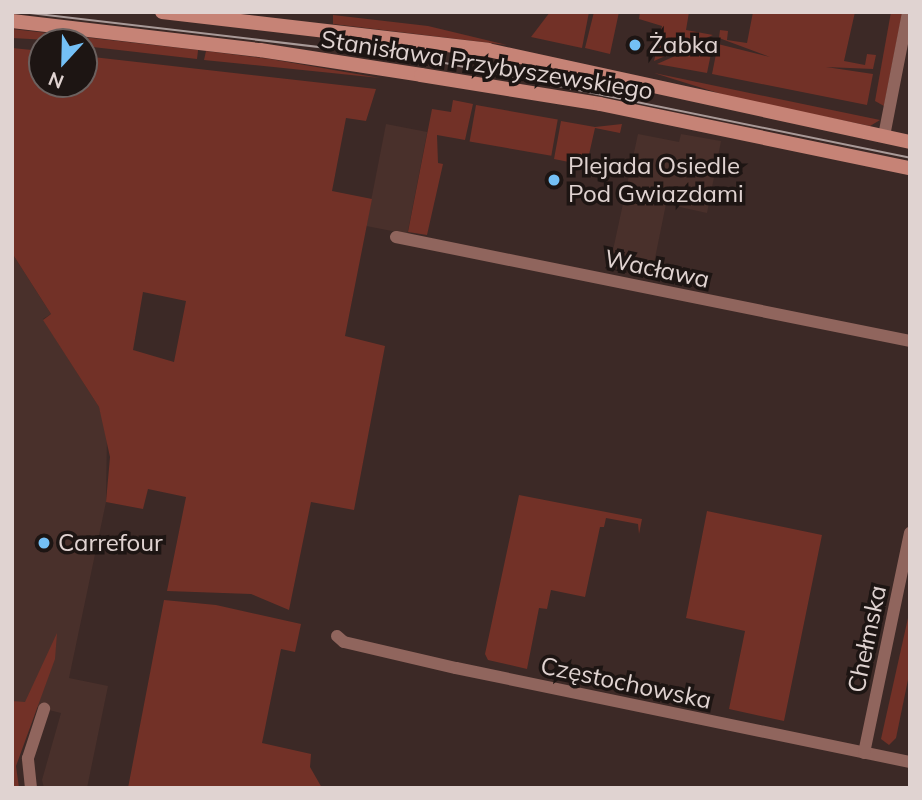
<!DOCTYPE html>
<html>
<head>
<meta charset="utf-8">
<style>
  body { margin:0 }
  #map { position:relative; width:922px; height:800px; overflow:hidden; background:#3c2926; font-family:Mulish,sans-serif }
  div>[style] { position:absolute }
  .built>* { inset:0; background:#49302b; transform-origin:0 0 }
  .green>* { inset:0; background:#723127; transform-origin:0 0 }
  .street>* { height:12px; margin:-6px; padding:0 6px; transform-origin:6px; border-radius:6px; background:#90655d }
  .secondary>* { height:14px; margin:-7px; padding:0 7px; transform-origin:7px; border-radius:7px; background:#c68376 }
  .tram>* { height:2px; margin:-1px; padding:0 1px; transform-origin:1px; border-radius:1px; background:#a99a98 }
  .dots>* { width:19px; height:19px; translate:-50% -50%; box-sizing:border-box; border:4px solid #1d1513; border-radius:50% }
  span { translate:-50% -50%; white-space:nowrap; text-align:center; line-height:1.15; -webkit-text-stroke:7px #1d1513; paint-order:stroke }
  .poi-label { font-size:24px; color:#e0d3d1 }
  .left { translate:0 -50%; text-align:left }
  .street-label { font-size:24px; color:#e0d3d1 }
  .frame { position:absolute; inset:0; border:14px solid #e0d3d1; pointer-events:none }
  .north { position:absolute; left:28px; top:28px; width:70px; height:70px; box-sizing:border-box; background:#1d1513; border:2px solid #6b615f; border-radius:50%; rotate:202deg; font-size:19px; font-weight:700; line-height:28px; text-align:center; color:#e0d3d1 }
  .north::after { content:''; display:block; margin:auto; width:24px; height:32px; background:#74c0f6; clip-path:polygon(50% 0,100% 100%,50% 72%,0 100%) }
</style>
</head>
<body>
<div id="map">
  <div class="built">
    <div style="left:386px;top:124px;width:42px;height:104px;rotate:11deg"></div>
    <div style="clip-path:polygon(638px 134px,679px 142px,681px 134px,721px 141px,707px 213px,666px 204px,652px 273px,610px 264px)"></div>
    <div style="clip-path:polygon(12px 253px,51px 314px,43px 319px,99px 407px,107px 433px,106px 502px,69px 678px,108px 686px,87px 788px,44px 788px,42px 780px,61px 713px,12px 701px)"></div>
  </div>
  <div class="green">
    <div style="clip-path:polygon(550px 12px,589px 12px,582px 48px,531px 37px)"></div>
    <div style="clip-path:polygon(594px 12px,619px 12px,610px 54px,585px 48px)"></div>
    <div style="clip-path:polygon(640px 12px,689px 12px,686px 30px,713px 35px,654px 61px,662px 26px,639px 19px)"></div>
    <div style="clip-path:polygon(753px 12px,855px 12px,844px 61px,865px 65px,867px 54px,876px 55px,873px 69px,826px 67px,873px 74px,867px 105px,712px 74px,718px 44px,770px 57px,719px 38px,720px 30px,728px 31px,727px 40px,747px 43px)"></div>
    <div style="clip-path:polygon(891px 12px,902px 14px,884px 106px,875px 101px)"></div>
    <div style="clip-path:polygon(333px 15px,428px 26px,507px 45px,333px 24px)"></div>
    <div style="clip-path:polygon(12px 29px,198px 50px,198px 51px,197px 59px,84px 46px,84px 42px,12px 38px)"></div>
    <div style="clip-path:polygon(714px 39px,707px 73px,657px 64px,709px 41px)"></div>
    <div style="clip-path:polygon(evenodd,12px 48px,42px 51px,42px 84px,84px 84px,84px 56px,376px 89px,366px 121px,346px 118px,332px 191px,372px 199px,345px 336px,385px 346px,354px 510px,311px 502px,289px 610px,251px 594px,167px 591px,186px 497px,148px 489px,143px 509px,106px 502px,110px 457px,99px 407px,43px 320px,51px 314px,12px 253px,12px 48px,143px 292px,186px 301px,174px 362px,133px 350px,143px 292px)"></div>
    <div style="clip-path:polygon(206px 51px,270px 59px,380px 78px,204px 60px)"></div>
    <div style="clip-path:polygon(654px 73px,880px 120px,870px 126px,734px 98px)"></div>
    <div style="clip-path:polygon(453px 100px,473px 104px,465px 140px,437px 135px,438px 163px,443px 164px,427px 235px,408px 232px,432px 109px,451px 112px)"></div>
    <div style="left:476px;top:105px;width:83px;height:37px;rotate:10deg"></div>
    <div style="clip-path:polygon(561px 121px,595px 127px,622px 124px,620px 133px,595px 128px,588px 159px,580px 157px,574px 163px,554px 159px)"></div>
    <div style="clip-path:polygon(519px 495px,642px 519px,639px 534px,638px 524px,606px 518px,604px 527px,600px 527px,585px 597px,551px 590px,547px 609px,539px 608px,527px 669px,488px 660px,485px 654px)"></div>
    <div style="clip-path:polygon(707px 511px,822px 535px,784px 721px,729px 709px,745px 631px,686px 618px)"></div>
    <div style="clip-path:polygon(164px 600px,216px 605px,301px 624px,295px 652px,281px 649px,262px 743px,311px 754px,310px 767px,322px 788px,128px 788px)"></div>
    <div style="clip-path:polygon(910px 609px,910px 670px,896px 738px,889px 745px,881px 739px)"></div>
    <div style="clip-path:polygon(57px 633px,55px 659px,16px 766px,19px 788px,12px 788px,12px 701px,25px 702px)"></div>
  </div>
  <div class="street">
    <div style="left:884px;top:136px;width:126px;rotate:-79deg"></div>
    <div style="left:396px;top:237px;width:524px;rotate:11.44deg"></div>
    <div style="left:337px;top:636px;width:9px;rotate:41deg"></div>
    <div style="left:344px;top:642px;width:115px;rotate:13.1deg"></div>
    <div style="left:456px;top:668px;width:464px;rotate:11.7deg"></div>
    <div style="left:864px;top:753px;width:225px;rotate:-78.2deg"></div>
    <div style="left:31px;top:788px;width:30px;rotate:-96deg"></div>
    <div style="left:28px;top:758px;width:52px;rotate:-71.9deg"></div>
  </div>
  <div class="secondary">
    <div style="left:162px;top:12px;width:328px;rotate:6.6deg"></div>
    <div style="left:488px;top:50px;width:432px;rotate:12.3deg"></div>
    <div style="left:12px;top:21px;width:250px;rotate:6.7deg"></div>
    <div style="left:260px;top:50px;width:163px;rotate:8.8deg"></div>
    <div style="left:421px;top:75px;width:181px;rotate:9.2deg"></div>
    <div style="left:600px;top:104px;width:317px;rotate:11.7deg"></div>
  </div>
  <div class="tram">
    <div style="left:21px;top:12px;width:417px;rotate:6.7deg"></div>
    <div style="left:435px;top:61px;width:485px;rotate:11.5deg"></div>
  </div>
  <div class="dots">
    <div style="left:635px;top:45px;background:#74c0f6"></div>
    <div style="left:554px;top:180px;background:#74c0f6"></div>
    <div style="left:44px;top:543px;background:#74c0f6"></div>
  </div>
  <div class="poi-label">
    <span class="left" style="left:649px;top:45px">Żabka</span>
    <span class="left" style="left:568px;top:180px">Plejada Osiedle<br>Pod Gwiazdami</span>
    <span class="left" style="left:58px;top:543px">Carrefour</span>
  </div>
  <div class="street-label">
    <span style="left:487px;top:65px;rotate:9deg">Stanisława Przybyszewskiego</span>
    <span style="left:657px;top:269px;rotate:12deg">Wacława</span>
    <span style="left:867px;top:639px;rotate:-78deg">Chełmska</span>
    <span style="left:626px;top:683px;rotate:12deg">Częstochowska</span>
  </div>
  <div class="frame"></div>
  <div class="north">N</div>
</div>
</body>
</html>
